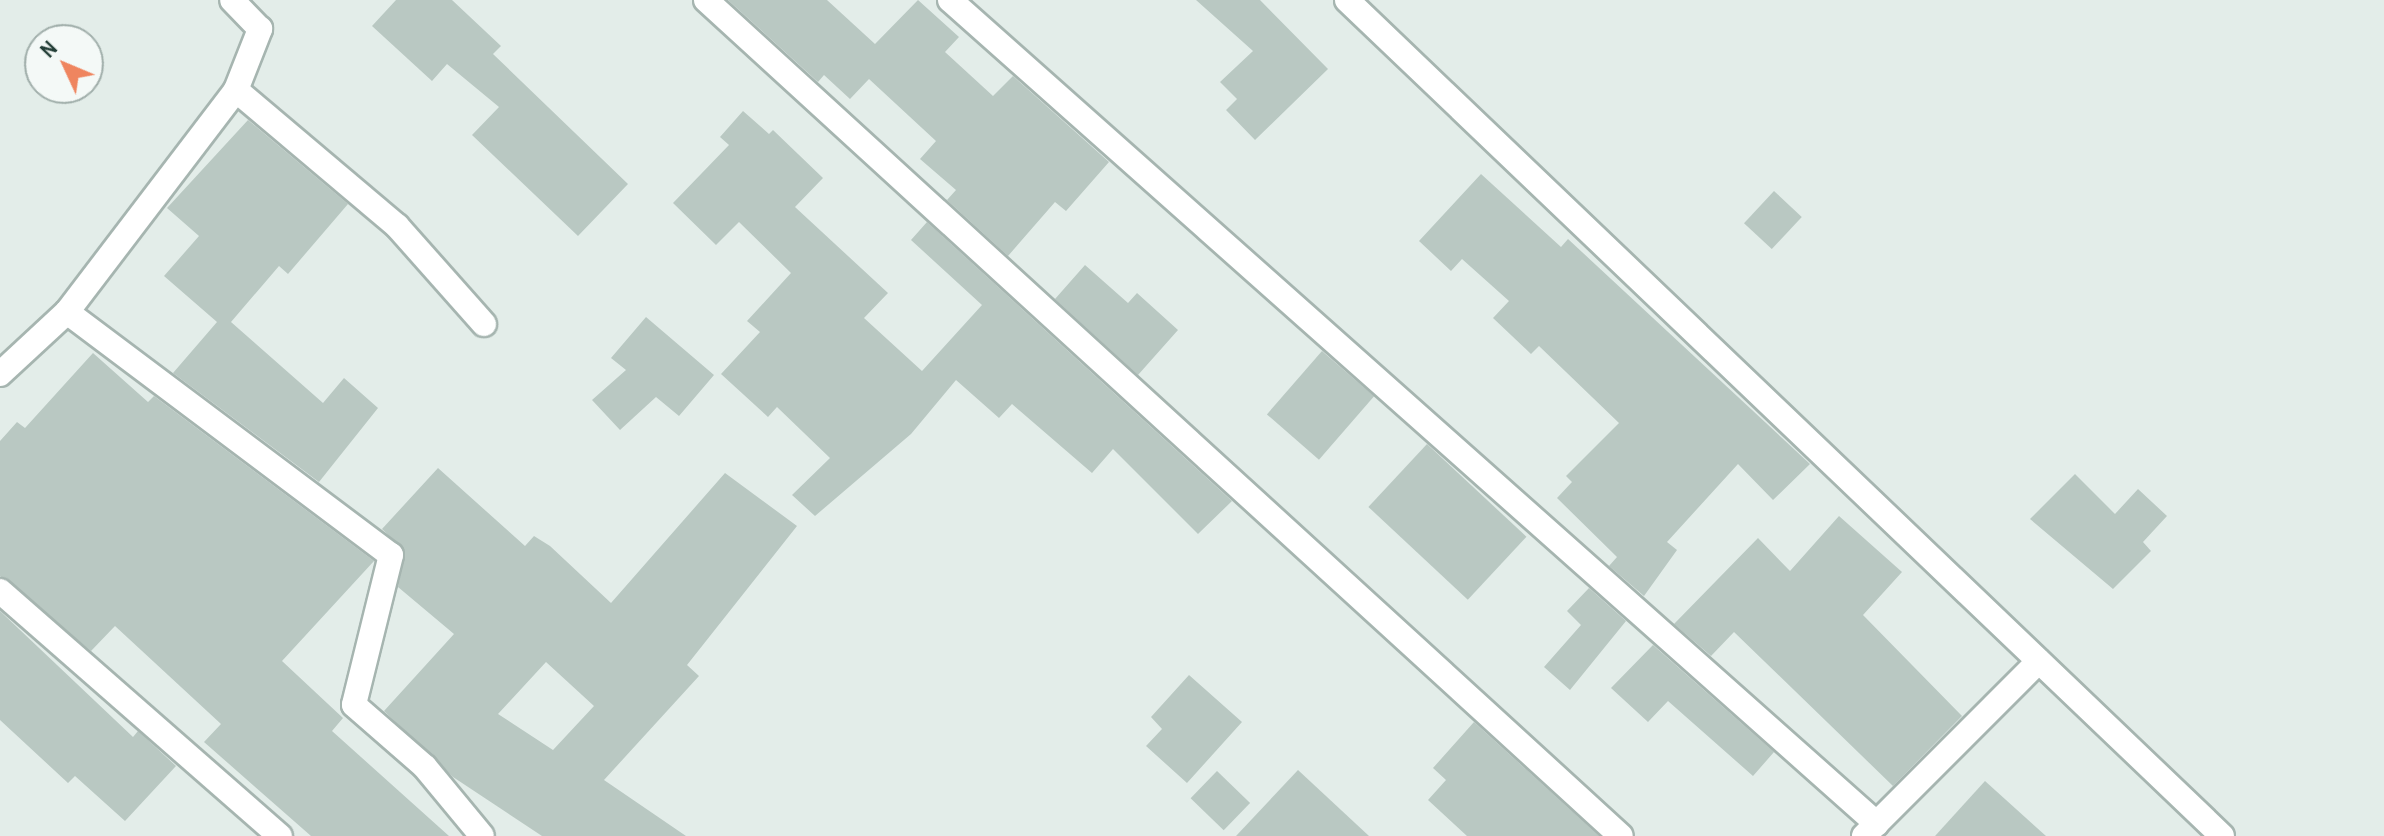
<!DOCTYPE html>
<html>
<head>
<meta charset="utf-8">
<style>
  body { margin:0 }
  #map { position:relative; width:2384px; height:836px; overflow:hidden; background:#e3ede9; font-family:"Archivo Narrow",sans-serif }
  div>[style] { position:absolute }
  .building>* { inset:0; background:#b9c8c2; transform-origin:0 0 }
  .roads { filter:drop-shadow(2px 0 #a6b5b0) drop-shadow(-2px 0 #a6b5b0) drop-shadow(0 2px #a6b5b0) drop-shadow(0 -2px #a6b5b0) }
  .minor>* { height:24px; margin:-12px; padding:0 12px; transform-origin:12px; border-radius:12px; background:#fff }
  span { translate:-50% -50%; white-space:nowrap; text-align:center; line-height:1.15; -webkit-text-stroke:6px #f4f9f7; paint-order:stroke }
  .north { position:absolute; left:24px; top:24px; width:80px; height:80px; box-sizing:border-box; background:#f4f9f7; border:2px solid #a0aeaa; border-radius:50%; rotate:314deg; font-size:22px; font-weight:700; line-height:32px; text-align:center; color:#233e37 }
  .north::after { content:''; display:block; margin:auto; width:28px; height:36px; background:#ef855f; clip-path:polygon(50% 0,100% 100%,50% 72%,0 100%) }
</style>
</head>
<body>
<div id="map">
  <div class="building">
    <div style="clip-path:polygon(396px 0,452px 0,501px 46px,493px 54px,628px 184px,578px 236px,472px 135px,499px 107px,447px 64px,432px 81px,372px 26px)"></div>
    <div style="clip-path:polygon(728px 0,827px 0,875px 44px,918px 0,959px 37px,945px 52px,993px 96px,1013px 76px,1109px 162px,1066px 211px,1055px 202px,1008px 256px,947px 200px,956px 190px,920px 159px,936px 141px,869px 79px,850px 99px,824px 75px,818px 82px)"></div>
    <div style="clip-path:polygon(1196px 0,1260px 0,1328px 69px,1255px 140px,1226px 110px,1237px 99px,1220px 82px,1253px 51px)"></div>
    <div style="clip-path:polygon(743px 111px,769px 134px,773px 130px,823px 178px,795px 207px,888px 293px,864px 318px,922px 371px,982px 305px,911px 240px,927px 222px,1232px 501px,1198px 534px,1113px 449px,1092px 473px,1012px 404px,999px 418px,956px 380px,911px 434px,815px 516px,792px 495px,830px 458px,777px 407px,768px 417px,721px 374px,760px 332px,747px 321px,791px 273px,739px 222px,716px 245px,673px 203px,729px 145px,720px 137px)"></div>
    <div style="clip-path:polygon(248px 120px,348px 204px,288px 274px,279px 266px,231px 322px,323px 403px,344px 378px,378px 408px,319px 482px,173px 373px,217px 322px,164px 276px,199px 236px,167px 208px)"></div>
    <div style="clip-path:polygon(1481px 174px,1561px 247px,1568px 239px,1810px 464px,1773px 500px,1738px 464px,1667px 542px,1677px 550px,1644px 596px,1609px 566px,1617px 557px,1557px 498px,1572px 482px,1566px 476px,1619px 423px,1539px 346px,1531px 354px,1493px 318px,1509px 301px,1462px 259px,1451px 271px,1419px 241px)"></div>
    <div style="left:1774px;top:191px;width:38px;height:44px;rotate:43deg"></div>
    <div style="clip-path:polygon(1085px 265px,1128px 303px,1137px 293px,1178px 330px,1138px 375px,1055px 299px)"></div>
    <div style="clip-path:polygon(646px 317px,714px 375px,679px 416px,656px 397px,620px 430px,592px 400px,626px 370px,611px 358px)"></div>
    <div style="left:1322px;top:351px;width:69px;height:84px;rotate:41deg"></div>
    <div style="clip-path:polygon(93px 353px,148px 402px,154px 396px,374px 561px,282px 661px,343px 718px,332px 731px,449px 836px,311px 836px,204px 742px,221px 724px,115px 626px,91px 651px,0 576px,0 441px,17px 422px,25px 428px)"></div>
    <div style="left:1427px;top:444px;width:136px;height:86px;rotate:43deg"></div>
    <div style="clip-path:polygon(evenodd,438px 468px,525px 546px,534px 536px,550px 546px,611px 603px,725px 473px,797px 526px,687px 665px,699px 676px,604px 780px,686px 836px,542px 836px,453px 777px,384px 711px,454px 634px,398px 587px,405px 551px,382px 529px,438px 468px,546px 662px,594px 706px,553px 750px,498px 714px,546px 662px)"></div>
    <div style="clip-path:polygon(2075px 474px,2115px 514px,2138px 489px,2167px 516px,2143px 542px,2151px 551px,2113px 589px,2030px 519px)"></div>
    <div style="clip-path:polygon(1839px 516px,1902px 572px,1863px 615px,1962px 716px,1893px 786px,1734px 632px,1711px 656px,1674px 624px,1758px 538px,1790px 571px)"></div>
    <div style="clip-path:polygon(1589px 588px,1626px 621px,1570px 690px,1544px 667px,1581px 625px,1567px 611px)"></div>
    <div style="clip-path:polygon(0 611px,133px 737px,138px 731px,176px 766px,125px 821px,75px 776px,68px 783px,0 720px)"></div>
    <div style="clip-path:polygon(1653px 645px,1774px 752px,1753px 776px,1668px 701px,1648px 722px,1611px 688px)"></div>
    <div style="clip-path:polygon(1189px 675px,1242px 722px,1187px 783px,1146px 746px,1162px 729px,1151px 717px)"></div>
    <div style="clip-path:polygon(1474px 722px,1599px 836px,1467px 836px,1428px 800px,1446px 780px,1433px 768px)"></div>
    <div style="clip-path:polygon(1298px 770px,1369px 836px,1236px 836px)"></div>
    <div style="left:1217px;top:771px;width:46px;height:38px;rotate:44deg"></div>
    <div style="clip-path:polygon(1985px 781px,2046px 836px,1935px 836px)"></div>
  </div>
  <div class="roads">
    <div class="minor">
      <div style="left:706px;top:0;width:1239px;rotate:42.42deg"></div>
      <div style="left:950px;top:0;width:1240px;rotate:41.63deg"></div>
      <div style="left:1347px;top:0;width:1210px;rotate:43.69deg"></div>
      <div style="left:236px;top:90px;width:211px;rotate:40.2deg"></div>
      <div style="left:397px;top:226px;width:131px;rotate:48.4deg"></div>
      <div style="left:67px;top:312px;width:405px;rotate:36.9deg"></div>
      <div style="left:391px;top:555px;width:154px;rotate:103.9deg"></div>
      <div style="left:354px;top:705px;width:94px;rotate:41.1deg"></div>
      <div style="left:425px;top:767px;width:89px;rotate:50.4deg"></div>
      <div style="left:0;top:374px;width:91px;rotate:-42.8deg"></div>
      <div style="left:67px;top:312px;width:279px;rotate:-52.7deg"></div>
      <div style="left:236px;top:90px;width:66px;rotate:-68.5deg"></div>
      <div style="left:260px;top:29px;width:40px;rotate:-134deg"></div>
      <div style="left:0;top:591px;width:372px;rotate:41.2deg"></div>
      <div style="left:1864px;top:836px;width:247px;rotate:-45deg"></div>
    </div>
  </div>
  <div class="north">N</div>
</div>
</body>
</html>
